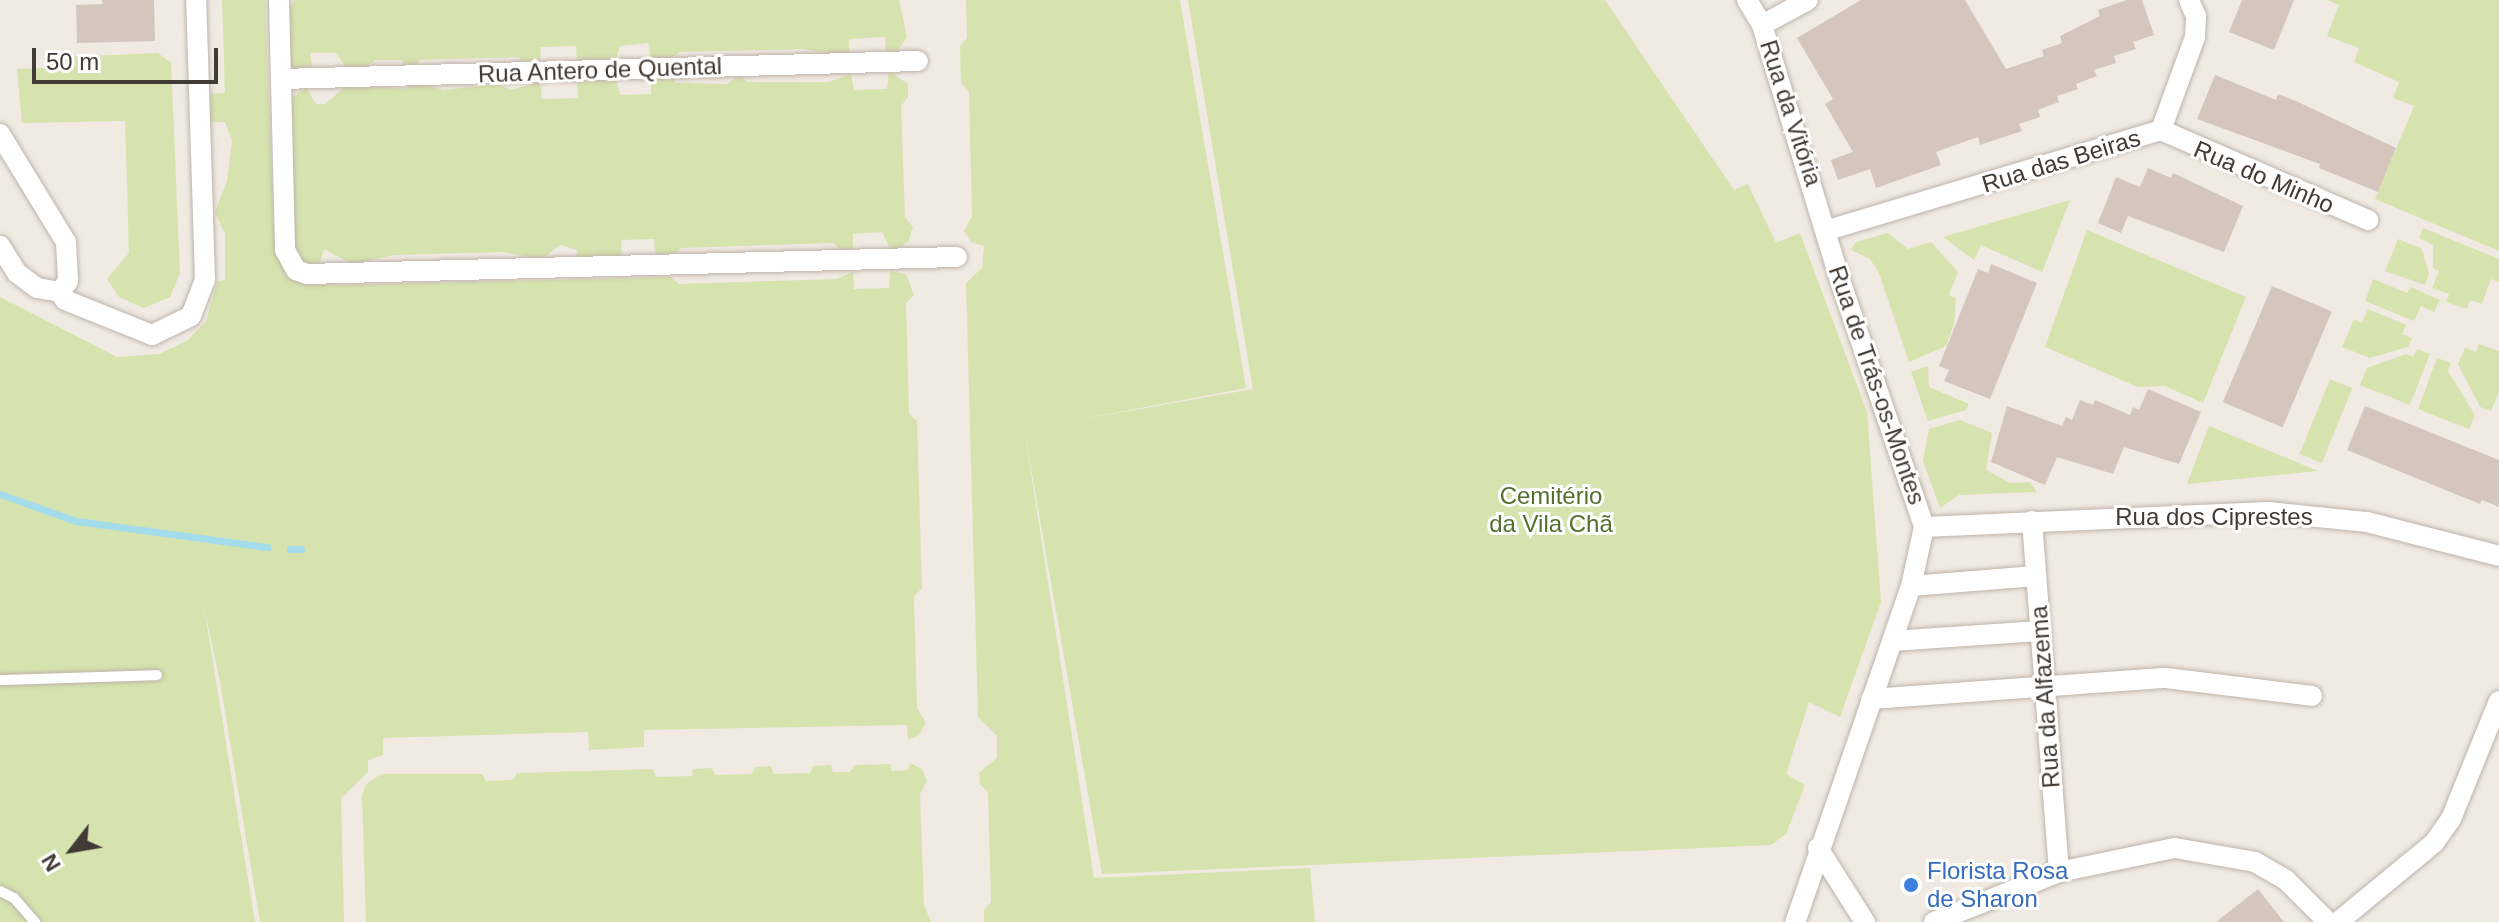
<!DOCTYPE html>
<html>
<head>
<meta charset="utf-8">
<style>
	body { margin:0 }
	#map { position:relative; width:2499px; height:922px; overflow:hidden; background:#f0eae3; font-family:Helvetica,sans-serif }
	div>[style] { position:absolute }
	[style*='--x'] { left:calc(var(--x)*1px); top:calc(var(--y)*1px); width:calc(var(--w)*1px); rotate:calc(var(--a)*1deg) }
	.green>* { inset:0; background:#d6e3ae; transform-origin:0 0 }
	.stream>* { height:7px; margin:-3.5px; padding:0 3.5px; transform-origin:3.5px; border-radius:3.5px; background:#a3dcea }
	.building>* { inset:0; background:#d4c6bd; transform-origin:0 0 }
	.roads { filter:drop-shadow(0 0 2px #beb3aa) drop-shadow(0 0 2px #beb3aa) }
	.service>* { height:10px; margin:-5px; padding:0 5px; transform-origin:5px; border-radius:5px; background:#fff }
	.minor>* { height:20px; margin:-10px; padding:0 10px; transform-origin:10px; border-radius:10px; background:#fff }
	.dots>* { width:22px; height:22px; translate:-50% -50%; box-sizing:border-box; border:4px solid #fff; border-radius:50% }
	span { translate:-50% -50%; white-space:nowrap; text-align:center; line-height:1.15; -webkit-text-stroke:6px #fff; paint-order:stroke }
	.street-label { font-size:24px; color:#423a34 }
	.park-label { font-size:24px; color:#536f2c }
	.shop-label { font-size:24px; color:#366cbe }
	.left { translate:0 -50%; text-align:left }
	.north { position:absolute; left:32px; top:810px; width:80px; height:80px; -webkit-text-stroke:6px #fff; paint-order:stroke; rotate:239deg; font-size:22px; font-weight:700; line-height:32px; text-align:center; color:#423a34 }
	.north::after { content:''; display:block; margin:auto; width:28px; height:36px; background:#423a34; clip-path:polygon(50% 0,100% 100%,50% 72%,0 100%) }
	.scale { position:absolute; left:32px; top:48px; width:186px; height:36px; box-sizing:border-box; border:4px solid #423a34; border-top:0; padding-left:10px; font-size:24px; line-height:28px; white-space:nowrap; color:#423a34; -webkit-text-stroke:6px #fff; paint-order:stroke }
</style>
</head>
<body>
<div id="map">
	<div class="green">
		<div style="clip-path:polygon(222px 0,265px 0,274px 234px,291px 280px,336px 285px,671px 277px,679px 284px,837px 279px,853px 272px,854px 289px,889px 288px,890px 271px,906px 274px,914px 295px,906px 303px,909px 414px,917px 421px,922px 588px,914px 597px,917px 708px,926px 723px,919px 735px,908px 740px,907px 725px,644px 730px,644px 747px,589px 750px,588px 732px,383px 738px,383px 755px,368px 760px,368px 772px,341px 798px,344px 922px,260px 922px,220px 682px,204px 607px,255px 922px,0 922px,0 297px,117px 357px,159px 354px,188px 340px,206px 321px,217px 282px,225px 280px,225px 234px,215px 212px,227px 181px,232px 141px,225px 122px,208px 122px,207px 94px,225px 93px)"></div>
		<div style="clip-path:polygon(294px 0,899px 0,907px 37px,898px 51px,886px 54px,885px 37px,849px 39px,849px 56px,802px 49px,680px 52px,668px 60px,651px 60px,648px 43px,620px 46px,615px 62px,577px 62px,576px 46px,541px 47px,540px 62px,522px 62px,519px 57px,419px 60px,418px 67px,404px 66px,402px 60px,375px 60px,364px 69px,346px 68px,336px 53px,310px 53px,313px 73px,290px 67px,286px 3px,291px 7px)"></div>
		<div style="clip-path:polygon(966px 0,1180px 0,1246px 388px,1066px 422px,1253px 389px,1188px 0,1605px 0,1734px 190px,1748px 184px,1776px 243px,1800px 233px,1867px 412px,1881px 602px,1840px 717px,1809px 702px,1786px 774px,1805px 785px,1786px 834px,1771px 845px,1102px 874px,1024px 428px,1094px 878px,1310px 868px,1315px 922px,984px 922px,984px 910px,991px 902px,988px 792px,980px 785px,979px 773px,997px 758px,997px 736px,978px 717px,966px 283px,982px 268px,984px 246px,971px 242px,964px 231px,972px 216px,969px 91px,961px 83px,960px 46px,967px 38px)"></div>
		<div style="clip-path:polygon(2327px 0,2499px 0,2499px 251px,2375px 199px,2414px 106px,2393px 98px,2399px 82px,2354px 62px,2359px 48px,2327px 36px,2339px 5px)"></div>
		<div style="clip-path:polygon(158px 53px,171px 63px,180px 273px,170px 297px,144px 308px,119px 297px,107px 279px,129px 253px,125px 121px,22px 123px,17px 69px,44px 68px,44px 58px)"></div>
		<div style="clip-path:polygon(889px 71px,908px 84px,908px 97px,901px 106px,905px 217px,913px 227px,908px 242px,896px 249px,890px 249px,882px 232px,853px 234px,853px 249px,840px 250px,834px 243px,681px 248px,674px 254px,655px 255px,654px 239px,621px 240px,622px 257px,576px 258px,577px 250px,560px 245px,542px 259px,503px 252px,395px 255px,352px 264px,324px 249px,319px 265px,302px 263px,294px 253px,288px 101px,306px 87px,316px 104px,325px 104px,347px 85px,404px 89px,416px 83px,443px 90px,499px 84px,510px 90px,540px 82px,542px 99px,578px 98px,577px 81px,616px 79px,620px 95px,651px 94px,651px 77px,672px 75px,676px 83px,727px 84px,740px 75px,747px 82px,828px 82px,851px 74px,854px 90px,887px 89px)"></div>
		<div style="clip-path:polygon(2070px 200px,2042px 272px,1981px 245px,1974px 260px,1943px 237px)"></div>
		<div style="clip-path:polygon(2423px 228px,2499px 259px,2499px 282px,2491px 279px,2482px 304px,2470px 300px,2467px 309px,2446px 302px,2449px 294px,2432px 288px,2439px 271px,2433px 268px,2433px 245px,2419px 238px)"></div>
		<div style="clip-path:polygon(2087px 230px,2246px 297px,2203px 403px,2165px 386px,2138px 387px,2045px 347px)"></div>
		<div style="clip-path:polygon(1888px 233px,1908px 249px,1931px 242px,1958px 272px,1949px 295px,1956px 298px,1954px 324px,1946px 346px,1909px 362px,1879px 273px,1870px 259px,1851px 250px,1856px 242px)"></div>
		<div style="clip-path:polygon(2398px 239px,2422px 249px,2429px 274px,2425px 285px,2385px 271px)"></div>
		<div style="clip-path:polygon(2373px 279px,2407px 293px,2411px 287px,2440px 300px,2434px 312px,2421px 306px,2414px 321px,2365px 301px)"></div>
		<div style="clip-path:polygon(2368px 309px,2406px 325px,2402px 334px,2412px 338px,2408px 347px,2370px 358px,2342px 347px,2354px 319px,2362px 323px)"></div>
		<div style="clip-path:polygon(2479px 344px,2499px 351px,2499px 391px,2491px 411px,2480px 407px,2458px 364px,2465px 348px,2476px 352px)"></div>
		<div style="clip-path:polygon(2417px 349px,2430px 354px,2410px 405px,2360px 385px,2367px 368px,2406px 354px,2413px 357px)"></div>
		<div style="clip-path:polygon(2437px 358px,2451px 363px,2448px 371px,2475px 415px,2469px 429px,2418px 409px)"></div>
		<div style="clip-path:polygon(1928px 366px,1929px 387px,1969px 404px,1966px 410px,1928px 421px,1911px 372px)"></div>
		<div style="left:2330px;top:379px;width:24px;height:81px;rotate:22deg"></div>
		<div style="clip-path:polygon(1960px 420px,1992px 433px,1986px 470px,2010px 483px,2030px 482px,2037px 492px,1959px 495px,1940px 508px,1923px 461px,1929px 429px)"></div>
		<div style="clip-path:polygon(2209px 426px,2318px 471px,2187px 484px)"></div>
		<div style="clip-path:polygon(910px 763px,922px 769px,927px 781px,920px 794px,924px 905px,931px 922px,366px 922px,362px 796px,366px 784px,381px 774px,482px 774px,486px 781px,513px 780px,517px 773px,653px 769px,656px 777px,692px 776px,693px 769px,712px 768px,715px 775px,752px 774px,755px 767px,771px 766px,773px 774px,810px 773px,813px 766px,831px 765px,833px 772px,850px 772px,855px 765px,890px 764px,892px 771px,908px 770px)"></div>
	</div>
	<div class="stream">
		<div style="--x:0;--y:494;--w:81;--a:19.6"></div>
		<div style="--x:76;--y:521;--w:193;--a:7.8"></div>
		<div style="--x:290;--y:549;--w:11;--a:0"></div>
	</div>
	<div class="building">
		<div style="clip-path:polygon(102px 0,154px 0,155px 41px,77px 43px,76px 5px,103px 4px)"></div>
		<div style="clip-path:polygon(1861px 0,1965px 0,2006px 69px,2044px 56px,2042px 50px,2062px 43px,2060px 36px,2100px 16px,2098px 10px,2127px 0,2142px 0,2154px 35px,2133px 42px,2136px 49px,2114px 56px,2116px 63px,2094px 70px,2097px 76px,2076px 84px,2078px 89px,2057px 96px,2059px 102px,2038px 110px,2040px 117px,2019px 124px,2022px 131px,1980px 145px,1978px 137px,1936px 152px,1941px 165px,1876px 188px,1870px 169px,1838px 180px,1831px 160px,1853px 152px,1825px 104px,1833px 99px,1797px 38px)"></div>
		<div style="clip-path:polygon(2242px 0,2294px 0,2274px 50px,2229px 32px)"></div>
		<div style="clip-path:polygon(2215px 75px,2276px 100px,2278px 94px,2298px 102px,2396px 148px,2378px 192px,2319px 168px,2320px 164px,2197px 119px)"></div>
		<div style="clip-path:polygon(2148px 168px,2171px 178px,2173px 173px,2243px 206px,2224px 252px,2128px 216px,2121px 233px,2098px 223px,2116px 177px,2140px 187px)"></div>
		<div style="clip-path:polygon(1991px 264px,2037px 283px,1990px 399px,1944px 381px,1949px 370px,1939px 366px,1978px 269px,1988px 273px)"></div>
		<div style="left:2272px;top:286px;width:65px;height:126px;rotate:23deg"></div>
		<div style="clip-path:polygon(2148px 389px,2201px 412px,2179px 464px,2124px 447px,2113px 474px,2057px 457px,2045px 485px,1991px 462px,2007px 406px,2062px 426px,2066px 417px,2072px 420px,2080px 400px,2093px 405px,2095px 400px,2130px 415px,2133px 407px,2139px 410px)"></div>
		<div style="clip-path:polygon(2365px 406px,2499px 460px,2499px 507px,2482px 500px,2480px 504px,2347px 450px)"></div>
		<div style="clip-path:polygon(2258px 889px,2284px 922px,2216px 922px)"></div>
	</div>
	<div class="roads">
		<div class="service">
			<div style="--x:0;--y:680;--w:157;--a:-1.8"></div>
			<div style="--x:0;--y:891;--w:16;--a:27"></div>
			<div style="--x:14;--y:898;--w:32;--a:49"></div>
		</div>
		<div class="minor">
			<div style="--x:279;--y:0;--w:250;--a:88.6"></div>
			<div style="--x:285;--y:250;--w:23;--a:61"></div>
			<div style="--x:296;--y:270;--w:12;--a:20"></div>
			<div style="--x:307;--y:274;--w:650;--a:-1.5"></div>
			<div style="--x:1747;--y:0;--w:29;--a:59"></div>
			<div style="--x:1762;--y:25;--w:257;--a:73"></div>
			<div style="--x:1837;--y:271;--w:270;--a:71.2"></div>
			<div style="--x:1924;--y:527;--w:60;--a:102.4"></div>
			<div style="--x:1911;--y:586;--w:355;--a:109"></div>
			<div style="--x:1762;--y:25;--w:52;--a:-28.5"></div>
			<div style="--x:282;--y:79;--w:636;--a:-1.62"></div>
			<div style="--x:2161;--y:130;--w:226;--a:23.5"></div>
			<div style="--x:0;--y:134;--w:127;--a:58.6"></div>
			<div style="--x:66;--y:242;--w:39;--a:87"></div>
			<div style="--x:68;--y:281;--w:14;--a:126"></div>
			<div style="--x:60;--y:292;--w:23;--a:-170"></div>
			<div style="--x:37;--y:288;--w:25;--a:-143"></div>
			<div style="--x:17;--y:273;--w:32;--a:-122"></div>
			<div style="--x:1828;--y:230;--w:348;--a:-16.7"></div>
			<div style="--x:2161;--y:130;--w:99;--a:-69.9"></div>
			<div style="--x:2195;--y:37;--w:21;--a:-87"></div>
			<div style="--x:2196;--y:16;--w:17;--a:-114"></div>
			<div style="--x:60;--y:292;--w:9;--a:58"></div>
			<div style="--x:65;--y:300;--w:94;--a:21.9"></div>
			<div style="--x:152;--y:335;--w:43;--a:-26"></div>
			<div style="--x:191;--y:316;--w:39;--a:-69"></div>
			<div style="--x:205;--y:280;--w:280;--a:-91.8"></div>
			<div style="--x:2032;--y:521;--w:352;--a:85.6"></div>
			<div style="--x:1924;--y:527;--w:344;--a:-2.5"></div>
			<div style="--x:2268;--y:512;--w:100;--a:5.8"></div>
			<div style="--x:2367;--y:522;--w:136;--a:14.4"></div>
			<div style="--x:1911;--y:586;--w:125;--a:-4.6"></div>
			<div style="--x:1892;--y:641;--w:148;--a:-3.9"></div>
			<div style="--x:1871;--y:699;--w:296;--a:-4.1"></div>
			<div style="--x:2166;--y:678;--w:147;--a:7"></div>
			<div style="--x:1818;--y:848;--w:88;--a:57.6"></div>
			<div style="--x:1934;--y:922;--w:135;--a:-21.8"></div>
			<div style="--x:2059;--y:872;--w:118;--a:-11.7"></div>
			<div style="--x:2175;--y:848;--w:81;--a:9.9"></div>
			<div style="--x:2255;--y:862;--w:36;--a:30"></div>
			<div style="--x:2286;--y:880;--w:59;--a:45"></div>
			<div style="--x:2338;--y:922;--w:124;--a:-39.5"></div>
			<div style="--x:2434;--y:843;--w:29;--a:-55"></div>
			<div style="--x:2451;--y:819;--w:127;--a:-67.9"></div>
		</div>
	</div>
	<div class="dots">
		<div style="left:1911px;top:885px;background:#3f7fe0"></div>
	</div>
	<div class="street-label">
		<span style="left:600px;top:70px;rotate:-2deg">Rua Antero de Quental</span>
		<span style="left:1791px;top:113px;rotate:72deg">Rua da Vitória</span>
		<span style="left:2061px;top:161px;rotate:-17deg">Rua das Beiras</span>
		<span style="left:2264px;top:177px;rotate:23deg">Rua do Minho</span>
		<span style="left:1877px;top:385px;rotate:71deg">Rua de Trás-os-Montes</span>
		<span style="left:2214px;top:517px">Rua dos Ciprestes</span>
		<span style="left:2045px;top:697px;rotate:-94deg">Rua da Alfazema</span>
	</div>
	<div class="park-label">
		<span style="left:1551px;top:510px">Cemitério<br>da Vila Chã</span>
	</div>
	<div class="shop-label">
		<span class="left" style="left:1927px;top:885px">Florista Rosa<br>de Sharon</span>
	</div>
	<div class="north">N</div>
	<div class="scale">50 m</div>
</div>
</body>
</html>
